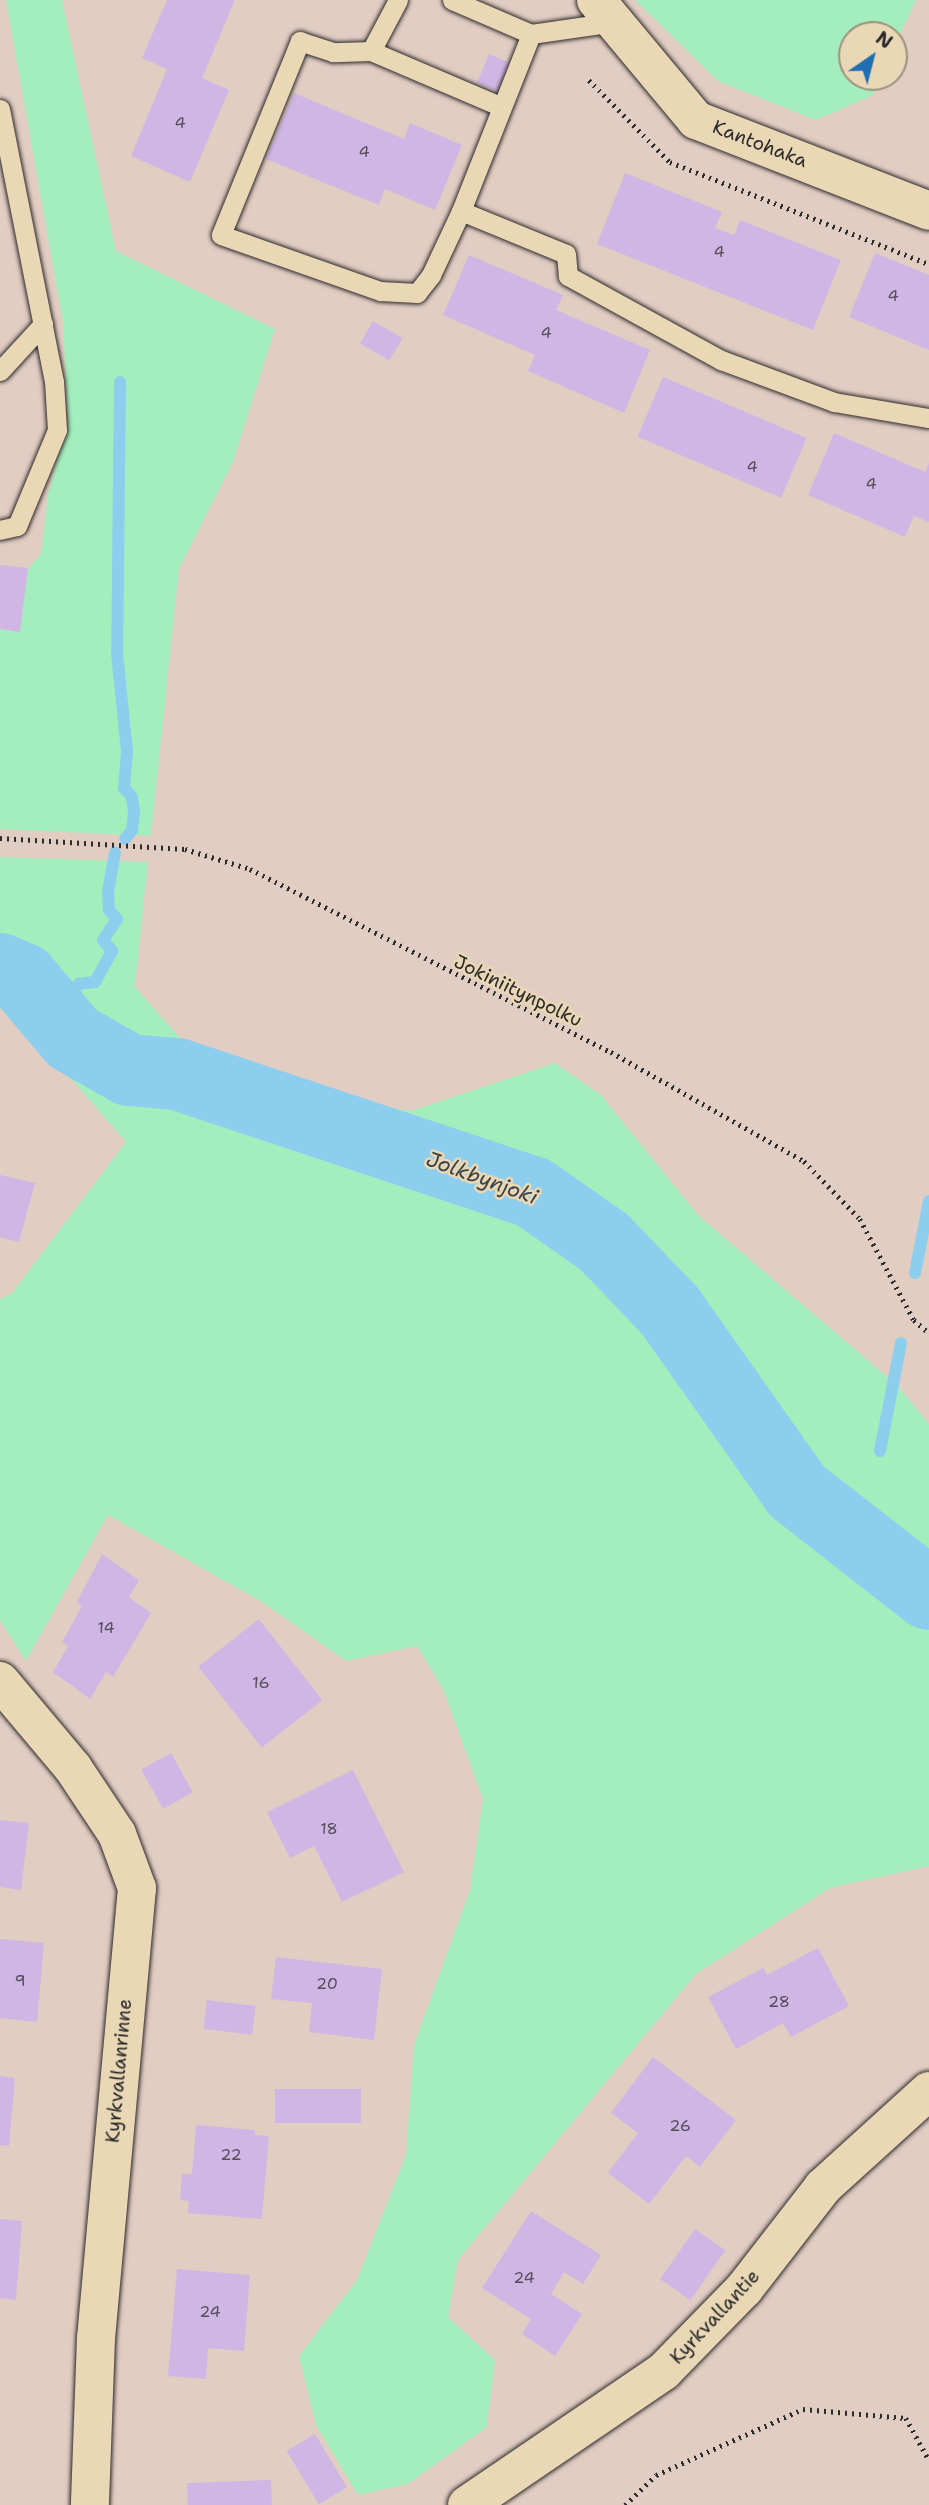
<!DOCTYPE html>
<html>
<head>
<meta charset="utf-8">
<style>
	body { margin:0 }
	#map { position:relative; width:929px; height:2505px; overflow:hidden; background:#e2cdc3; font-family:"Shantell Sans",sans-serif }
	div>[style] { position:absolute }
	[style*='--x'] { left:calc(var(--x)*1px); top:calc(var(--y)*1px); width:calc(var(--w)*1px); rotate:calc(var(--a)*1deg) }
	.green>* { inset:0; background:#a4eebd }
	.stream>* { height:12px; margin:-6px; padding:0 6px; transform-origin:6px; border-radius:6px; background:#8dceee }
	.river>* { height:72px; margin:-36px; padding:0 36px; transform-origin:36px; border-radius:36px; background:#8dceee }
	.building>* { inset:0; background:#d0b6e4; transform-origin:0 0 }
	.path>* { height:4.5px; margin-top:-2.25px; transform-origin:0; background:repeating-linear-gradient(90deg,#2b2b2b 0 2px,transparent 0 7px) }
	.roads { filter:drop-shadow(0 0 2px #2b2b2b) drop-shadow(0 0 2px #2b2b2b) }
	.lane>* { height:19px; margin:-9.5px; padding:0 9.5px; transform-origin:9.5px; border-radius:9.5px; background:#e9d7b5 }
	.street>* { height:38px; margin:-19px; padding:0 19px; transform-origin:19px; border-radius:19px; background:#e9d7b5 }
	span { translate:-50% -50%; white-space:nowrap; text-align:center; line-height:1.15; -webkit-text-stroke:5px #e9d7b5; paint-order:stroke }
	.number-label { font-size:16px; color:#544e59 }
	.number-label span { -webkit-text-stroke-width:0 }
	.street-label { font-size:19px; color:#2b2b2b }
	.water-label { font-size:21px; color:#3a4348; font-style:italic }
	.north { position:absolute; left:838px; top:21px; width:70px; height:70px; box-sizing:border-box; background:#e9d7b5; border:2px solid #9d927e; border-radius:50%; rotate:35deg; font-size:19px; font-weight:700; line-height:28px; text-align:center; color:#2b2b2b }
	.north::after { content:''; display:block; margin:auto; width:24px; height:32px; background:#1f6fb2; clip-path:polygon(50% 0,100% 100%,50% 72%,0 100%) }
</style>
</head>
<body>
<div id="map">
	<div class="green">
		<div style="clip-path:polygon(6px 0,62px 0,116px 251px,275px 329px,233px 462px,179px 569px,151px 836px,0 829px,0 629px,19px 632px,28px 568px,41px 554px,48px 494px,68px 424px,63px 322px)"></div>
		<div style="clip-path:polygon(635px 0,916px 0,894px 47px,894px 35px,852px 35px,852px 77px,881px 77px,873px 95px,816px 120px,718px 81px)"></div>
		<div style="clip-path:polygon(0 857px,148px 862px,135px 987px,203px 1064px,315px 1095px,411px 1111px,555px 1063px,601px 1095px,699px 1216px,898px 1386px,929px 1424px,929px 1866px,830px 1888px,696px 1974px,458px 2260px,448px 2317px,495px 2360px,487px 2427px,408px 2484px,358px 2495px,316px 2425px,299px 2356px,357px 2280px,406px 2155px,414px 2045px,470px 1890px,483px 1799px,443px 1689px,417px 1646px,346px 1661px,262px 1602px,108px 1515px,26px 1661px,0 1620px,0 1299px,12px 1293px,126px 1142px,0 997px)"></div>
	</div>
	<div class="stream">
		<div style="--x:120;--y:382;--w:271;--a:90.6"></div>
		<div style="--x:117;--y:653;--w:100;--a:84.2"></div>
		<div style="--x:127;--y:752;--w:36;--a:95"></div>
		<div style="--x:124;--y:788;--w:12;--a:48"></div>
		<div style="--x:132;--y:797;--w:15;--a:82"></div>
		<div style="--x:134;--y:812;--w:18;--a:96"></div>
		<div style="--x:132;--y:830;--w:11;--a:128"></div>
		<div style="--x:54;--y:1021;--w:45;--a:-56"></div>
		<div style="--x:79;--y:984;--w:16;--a:-7"></div>
		<div style="--x:95;--y:982;--w:35;--a:-61"></div>
		<div style="--x:112;--y:951;--w:14;--a:-129"></div>
		<div style="--x:103;--y:940;--w:25;--a:-56"></div>
		<div style="--x:117;--y:919;--w:12;--a:-132"></div>
		<div style="--x:109;--y:910;--w:18;--a:-93"></div>
		<div style="--x:108;--y:892;--w:40;--a:-80"></div>
		<div style="--x:915;--y:1273;--w:73;--a:-79"></div>
		<div style="--x:880;--y:1451;--w:110;--a:-79"></div>
	</div>
	<div class="river">
		<div style="--x:0;--y:969;--w:25;--a:23"></div>
		<div style="--x:23;--y:979;--w:77;--a:49.7"></div>
		<div style="--x:73;--y:1038;--w:64;--a:29.7"></div>
		<div style="--x:129;--y:1070;--w:48;--a:4.8"></div>
		<div style="--x:177;--y:1074;--w:376;--a:18.4"></div>
		<div style="--x:534;--y:1193;--w:85;--a:35"></div>
		<div style="--x:604;--y:1242;--w:95;--a:46.3"></div>
		<div style="--x:670;--y:1311;--w:220;--a:54.8"></div>
		<div style="--x:797;--y:1491;--w:167;--a:38"></div>
	</div>
	<div class="building">
		<div style="clip-path:polygon(167px 0,235px 0,202px 78px,229px 90px,190px 182px,131px 156px,167px 69px,142px 58px)"></div>
		<div style="left:489px;top:54px;width:23px;height:31px;rotate:23deg"></div>
		<div style="clip-path:polygon(294px 93px,404px 139px,410px 123px,462px 145px,435px 210px,385px 189px,379px 205px,266px 159px)"></div>
		<div style="clip-path:polygon(625px 173px,722px 212px,715px 228px,734px 235px,740px 220px,841px 260px,813px 330px,597px 244px)"></div>
		<div style="clip-path:polygon(875px 253px,929px 275px,929px 350px,849px 317px)"></div>
		<div style="clip-path:polygon(469px 255px,563px 295px,556px 310px,650px 350px,624px 413px,528px 371px,535px 355px,443px 315px)"></div>
		<div style="left:373px;top:321px;width:34px;height:26px;rotate:30deg"></div>
		<div style="left:663px;top:377px;width:156px;height:65px;rotate:23deg"></div>
		<div style="clip-path:polygon(834px 433px,925px 472px,929px 463px,929px 522px,914px 516px,905px 537px,808px 495px)"></div>
		<div style="clip-path:polygon(0 565px,28px 568px,20px 632px,0 629px)"></div>
		<div style="clip-path:polygon(0 1175px,35px 1183px,19px 1242px,0 1237px)"></div>
		<div style="clip-path:polygon(102px 1554px,139px 1580px,129px 1597px,151px 1613px,113px 1677px,106px 1672px,90px 1699px,53px 1672px,68px 1646px,62px 1642px,82px 1606px,77px 1602px)"></div>
		<div style="left:259px;top:1619px;width:103px;height:77px;rotate:52deg"></div>
		<div style="left:171px;top:1753px;width:45px;height:34px;rotate:61deg"></div>
		<div style="clip-path:polygon(353px 1770px,404px 1872px,342px 1902px,314px 1846px,290px 1858px,267px 1812px)"></div>
		<div style="clip-path:polygon(0 1820px,29px 1823px,21px 1890px,0 1887px)"></div>
		<div style="clip-path:polygon(0 1939px,44px 1943px,37px 2022px,0 2018px)"></div>
		<div style="clip-path:polygon(818px 1948px,849px 2006px,791px 2037px,783px 2023px,736px 2049px,708px 1997px,763px 1968px,767px 1975px)"></div>
		<div style="clip-path:polygon(276px 1957px,382px 1969px,374px 2040px,309px 2032px,312px 2003px,271px 1999px)"></div>
		<div style="left:207px;top:2000px;width:49px;height:29px;rotate:7deg"></div>
		<div style="clip-path:polygon(653px 2057px,736px 2120px,700px 2167px,686px 2156px,649px 2204px,608px 2173px,638px 2133px,611px 2113px)"></div>
		<div style="clip-path:polygon(0 2076px,15px 2078px,9px 2146px,0 2145px)"></div>
		<div style="left:361px;top:2089px;width:34px;height:86px;rotate:90deg"></div>
		<div style="clip-path:polygon(196px 2125px,255px 2130px,255px 2135px,269px 2136px,262px 2219px,188px 2213px,189px 2201px,180px 2200px,182px 2174px,192px 2174px)"></div>
		<div style="clip-path:polygon(531px 2211px,601px 2255px,583px 2284px,564px 2272px,551px 2294px,582px 2314px,555px 2356px,522px 2334px,531px 2319px,482px 2288px)"></div>
		<div style="clip-path:polygon(0 2219px,22px 2221px,16px 2300px,0 2298px)"></div>
		<div style="left:695px;top:2229px;width:37px;height:61px;rotate:35deg"></div>
		<div style="clip-path:polygon(177px 2269px,250px 2275px,244px 2351px,208px 2348px,206px 2379px,168px 2376px)"></div>
		<div style="left:315px;top:2434px;width:62px;height:33px;rotate:59deg"></div>
		<div style="left:271px;top:2480px;width:25px;height:84px;rotate:88deg"></div>
	</div>
	<div class="path">
		<div style="--x:589;--y:80;--w:115;--a:45.4"></div>
		<div style="--x:670;--y:162;--w:278;--a:21.5"></div>
		<div style="--x:0;--y:838;--w:185;--a:3.4"></div>
		<div style="--x:185;--y:849;--w:68;--a:17.1"></div>
		<div style="--x:250;--y:869;--w:405;--a:26.9"></div>
		<div style="--x:611;--y:1052;--w:222;--a:29.5"></div>
		<div style="--x:804;--y:1161;--w:81;--a:46"></div>
		<div style="--x:860;--y:1219;--w:115;--a:61.9"></div>
		<div style="--x:914;--y:1320;--w:20;--a:41"></div>
		<div style="--x:625;--y:2505;--w:43;--a:-44.1"></div>
		<div style="--x:656;--y:2475;--w:161;--a:-24.2"></div>
		<div style="--x:803;--y:2409;--w:103;--a:5"></div>
		<div style="--x:906;--y:2418;--w:48;--a:61.3"></div>
	</div>
	<div class="roads">
		<div class="lane">
			<div style="--x:398;--y:0;--w:58;--a:117.9"></div>
			<div style="--x:371;--y:51;--w:38;--a:178"></div>
			<div style="--x:333;--y:52;--w:35;--a:-162"></div>
			<div style="--x:300;--y:41;--w:209;--a:112.2"></div>
			<div style="--x:221;--y:235;--w:169;--a:19.4"></div>
			<div style="--x:380;--y:291;--w:37;--a:3"></div>
			<div style="--x:417;--y:293;--w:23;--a:-52"></div>
			<div style="--x:431;--y:275;--w:71;--a:-64.9"></div>
			<div style="--x:461;--y:211;--w:113;--a:22.3"></div>
			<div style="--x:566;--y:254;--w:22;--a:85"></div>
			<div style="--x:568;--y:276;--w:175;--a:28.8"></div>
			<div style="--x:721;--y:360;--w:121;--a:20.4"></div>
			<div style="--x:834;--y:402;--w:96;--a:9.6"></div>
			<div style="--x:452;--y:0;--w:86;--a:23.3"></div>
			<div style="--x:531;--y:34;--w:84;--a:-8.2"></div>
			<div style="--x:371;--y:51;--w:142;--a:23.1"></div>
			<div style="--x:0;--y:109;--w:277;--a:78.8"></div>
			<div style="--x:54;--y:381;--w:49;--a:86.5"></div>
			<div style="--x:57;--y:430;--w:104;--a:112.6"></div>
			<div style="--x:17;--y:526;--w:17;--a:167"></div>
			<div style="--x:461;--y:211;--w:190;--a:-68.4"></div>
			<div style="--x:0;--y:371;--w:64;--a:-47.5"></div>
		</div>
		<div class="street">
			<div style="--x:596;--y:0;--w:156;--a:50.2"></div>
			<div style="--x:696;--y:120;--w:250;--a:21.3"></div>
			<div style="--x:0;--y:1681;--w:114;--a:50"></div>
			<div style="--x:73;--y:1768;--w:79;--a:56.3"></div>
			<div style="--x:117;--y:1834;--w:58;--a:69.7"></div>
			<div style="--x:137;--y:1888;--w:452;--a:95.2"></div>
			<div style="--x:96;--y:2338;--w:167;--a:92.1"></div>
			<div style="--x:467;--y:2505;--w:238;--a:-34.2"></div>
			<div style="--x:664;--y:2371;--w:115;--a:-45.7"></div>
			<div style="--x:744;--y:2289;--w:129;--a:-52.2"></div>
			<div style="--x:823;--y:2187;--w:143;--a:-42.2"></div>
		</div>
	</div>
	<div class="number-label">
		<span style="left:180px;top:123px">4</span>
		<span style="left:364px;top:152px">4</span>
		<span style="left:719px;top:252px">4</span>
		<span style="left:893px;top:296px">4</span>
		<span style="left:546px;top:333px">4</span>
		<span style="left:752px;top:467px">4</span>
		<span style="left:871px;top:484px">4</span>
		<span style="left:106px;top:1628px">14</span>
		<span style="left:261px;top:1683px">16</span>
		<span style="left:329px;top:1829px">18</span>
		<span style="left:20px;top:1981px">9</span>
		<span style="left:327px;top:1984px">20</span>
		<span style="left:779px;top:2002px">28</span>
		<span style="left:680px;top:2126px">26</span>
		<span style="left:231px;top:2155px">22</span>
		<span style="left:524px;top:2278px">24</span>
		<span style="left:210px;top:2312px">24</span>
	</div>
	<div class="street-label">
		<span style="left:760px;top:144px;rotate:21deg">Kantohaka</span>
		<span style="left:518px;top:991px;rotate:26deg">Jokiniitynpolku</span>
		<span style="left:119px;top:2071px;rotate:-85deg">Kyrkvallanrinne</span>
		<span style="left:715px;top:2317px;rotate:-47deg">Kyrkvallantie</span>
	</div>
	<div class="water-label">
		<span style="left:482px;top:1178px;rotate:20deg">Jolkbynjoki</span>
	</div>
	<div class="north">N</div>
</div>
</body>
</html>
